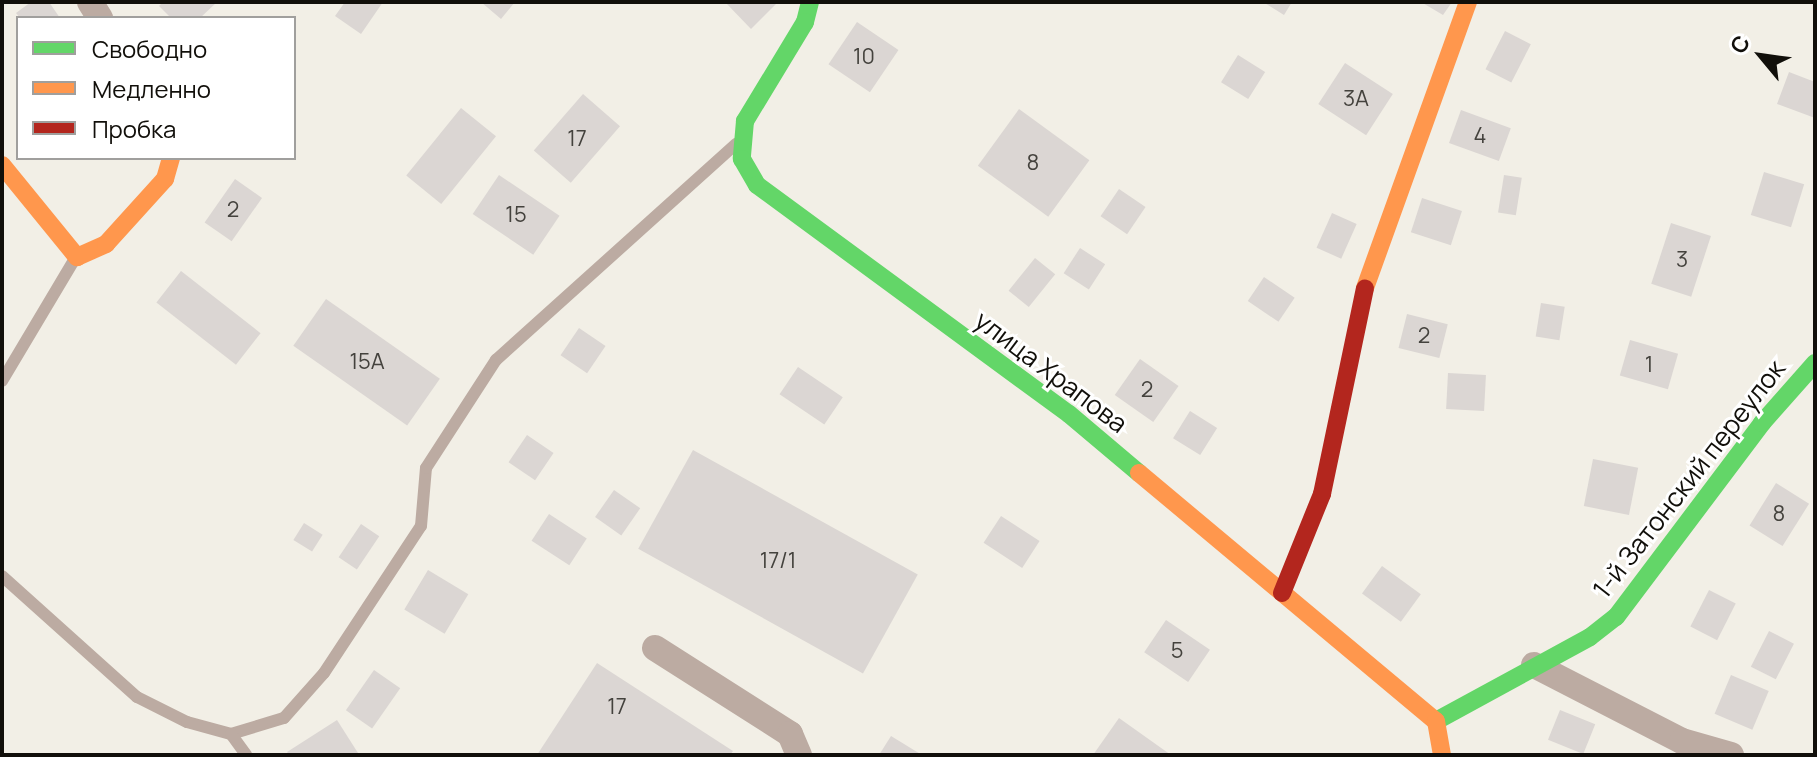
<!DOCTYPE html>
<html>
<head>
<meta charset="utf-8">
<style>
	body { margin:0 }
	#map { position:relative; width:1817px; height:757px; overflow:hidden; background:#f2efe6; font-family:Manrope,sans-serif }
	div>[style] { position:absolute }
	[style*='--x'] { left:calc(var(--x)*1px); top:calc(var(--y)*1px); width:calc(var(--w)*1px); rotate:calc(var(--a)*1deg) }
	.building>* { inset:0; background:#dbd6d3; transform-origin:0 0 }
	.lane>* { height:12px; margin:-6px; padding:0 6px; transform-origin:6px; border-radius:6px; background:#bcaba2 }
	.street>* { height:26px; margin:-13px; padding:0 13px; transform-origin:13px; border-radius:13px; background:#bcaba2 }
	.fast>* { height:18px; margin:-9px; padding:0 9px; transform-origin:9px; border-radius:9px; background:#63d668 }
	.slow>* { height:18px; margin:-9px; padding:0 9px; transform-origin:9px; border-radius:9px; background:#ff974d }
	.jam>* { height:18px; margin:-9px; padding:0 9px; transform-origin:9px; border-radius:9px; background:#b3261e }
	span { translate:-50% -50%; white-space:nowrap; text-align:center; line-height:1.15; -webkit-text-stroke:6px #fff; paint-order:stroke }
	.number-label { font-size:22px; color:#44423d }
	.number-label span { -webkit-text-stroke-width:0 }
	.street-label { font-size:26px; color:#110f0a }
	.frame { position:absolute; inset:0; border:4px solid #110f0a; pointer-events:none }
	.legend { position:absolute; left:16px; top:16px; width:280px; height:144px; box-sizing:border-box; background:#fff; border:2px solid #a09f9d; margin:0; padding:10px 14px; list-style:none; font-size:24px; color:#110f0a }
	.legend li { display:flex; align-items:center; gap:16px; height:40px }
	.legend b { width:40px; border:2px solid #a09f9d }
	.north { position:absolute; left:1721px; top:16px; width:80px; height:80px; -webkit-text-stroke:6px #fff; paint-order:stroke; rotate:299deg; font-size:22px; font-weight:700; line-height:32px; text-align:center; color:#110f0a }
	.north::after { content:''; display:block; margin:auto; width:28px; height:36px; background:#110f0a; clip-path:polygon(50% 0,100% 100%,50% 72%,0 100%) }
</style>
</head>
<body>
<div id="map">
	<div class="building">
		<div style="clip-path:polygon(31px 2px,49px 2px,60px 18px,20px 18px,16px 13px)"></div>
		<div style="clip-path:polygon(163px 2px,217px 2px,200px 18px,171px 18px,159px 6px)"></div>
		<div style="clip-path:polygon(345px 2px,383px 2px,361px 34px,335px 16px)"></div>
		<div style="clip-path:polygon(481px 2px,515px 2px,501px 19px)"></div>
		<div style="clip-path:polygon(725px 2px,774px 2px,776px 4px,751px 29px)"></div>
		<div style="clip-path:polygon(1263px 2px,1292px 2px,1284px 15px)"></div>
		<div style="clip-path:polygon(1421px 2px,1452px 2px,1443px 15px)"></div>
		<div style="left:857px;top:22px;width:50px;height:51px;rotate:34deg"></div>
		<div style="left:1505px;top:31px;width:29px;height:43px;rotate:27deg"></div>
		<div style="left:1238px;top:55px;width:32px;height:32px;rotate:32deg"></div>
		<div style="left:1345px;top:63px;width:57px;height:49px;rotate:33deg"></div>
		<div style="clip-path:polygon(1789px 72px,1815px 82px,1815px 118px,1777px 104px)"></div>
		<div style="left:583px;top:94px;width:49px;height:75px;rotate:41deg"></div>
		<div style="left:461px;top:108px;width:45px;height:87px;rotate:39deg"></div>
		<div style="left:1019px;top:109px;width:87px;height:70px;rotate:36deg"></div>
		<div style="left:1461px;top:110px;width:53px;height:35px;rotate:20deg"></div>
		<div style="left:1764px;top:172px;width:42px;height:45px;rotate:17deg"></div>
		<div style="left:499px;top:175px;width:73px;height:47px;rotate:34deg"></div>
		<div style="left:1504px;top:175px;width:18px;height:38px;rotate:9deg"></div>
		<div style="left:235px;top:179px;width:33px;height:53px;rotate:35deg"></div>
		<div style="left:1119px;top:189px;width:32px;height:33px;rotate:34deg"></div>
		<div style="left:1422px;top:198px;width:42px;height:36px;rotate:18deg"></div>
		<div style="left:1332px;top:213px;width:27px;height:38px;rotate:24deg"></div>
		<div style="left:1671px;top:223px;width:42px;height:64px;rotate:18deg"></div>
		<div style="left:1080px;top:248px;width:30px;height:30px;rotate:33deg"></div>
		<div style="left:1035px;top:258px;width:26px;height:42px;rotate:39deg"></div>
		<div style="left:181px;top:271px;width:101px;height:40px;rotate:38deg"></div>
		<div style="left:1264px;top:277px;width:37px;height:29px;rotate:34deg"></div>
		<div style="left:326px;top:299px;width:139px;height:57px;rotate:35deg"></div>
		<div style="left:1541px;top:303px;width:24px;height:34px;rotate:9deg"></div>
		<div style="left:1407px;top:314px;width:42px;height:35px;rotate:14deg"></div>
		<div style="left:579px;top:328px;width:32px;height:33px;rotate:34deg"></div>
		<div style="left:1630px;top:340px;width:50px;height:37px;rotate:16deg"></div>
		<div style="left:1140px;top:359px;width:47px;height:44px;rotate:35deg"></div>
		<div style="left:798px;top:367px;width:54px;height:33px;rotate:34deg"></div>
		<div style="left:1448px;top:373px;width:38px;height:36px;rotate:3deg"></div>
		<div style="left:1190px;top:411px;width:32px;height:32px;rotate:32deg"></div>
		<div style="left:527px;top:435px;width:32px;height:33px;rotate:34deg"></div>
		<div style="left:693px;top:450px;width:257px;height:113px;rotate:29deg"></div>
		<div style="left:1593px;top:459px;width:46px;height:48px;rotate:11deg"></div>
		<div style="left:1776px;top:483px;width:39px;height:50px;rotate:32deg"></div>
		<div style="left:614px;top:490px;width:32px;height:33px;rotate:35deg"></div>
		<div style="left:549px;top:514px;width:45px;height:32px;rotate:33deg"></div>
		<div style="left:1001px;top:516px;width:46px;height:32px;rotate:33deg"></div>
		<div style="left:304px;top:523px;width:22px;height:20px;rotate:32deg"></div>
		<div style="left:361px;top:524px;width:22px;height:40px;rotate:34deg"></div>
		<div style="left:1382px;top:566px;width:48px;height:34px;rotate:36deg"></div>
		<div style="left:428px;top:570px;width:47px;height:46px;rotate:31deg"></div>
		<div style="left:1709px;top:590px;width:30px;height:41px;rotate:27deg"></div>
		<div style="left:1166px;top:620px;width:53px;height:39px;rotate:34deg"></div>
		<div style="left:1769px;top:631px;width:28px;height:40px;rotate:27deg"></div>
		<div style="clip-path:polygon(597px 663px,733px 751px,730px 755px,537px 755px)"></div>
		<div style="left:374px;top:670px;width:32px;height:49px;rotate:35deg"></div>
		<div style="left:1731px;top:675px;width:41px;height:42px;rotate:23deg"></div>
		<div style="left:1560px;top:710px;width:38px;height:32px;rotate:22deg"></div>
		<div style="clip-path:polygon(1119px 718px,1171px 755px,1093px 755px)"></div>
		<div style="clip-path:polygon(337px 720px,358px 753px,289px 755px,287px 752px)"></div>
		<div style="clip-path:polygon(891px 736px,922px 755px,879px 755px)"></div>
	</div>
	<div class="lane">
		<div style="--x:2;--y:381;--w:141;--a:-59.2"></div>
		<div style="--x:2;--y:576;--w:181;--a:41.9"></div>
		<div style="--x:137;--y:697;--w:56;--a:26.6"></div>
		<div style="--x:187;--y:722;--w:46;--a:15.3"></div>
		<div style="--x:231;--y:734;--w:55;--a:-16.8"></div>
		<div style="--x:284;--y:718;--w:60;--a:-48.4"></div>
		<div style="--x:324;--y:673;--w:176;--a:-56.6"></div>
		<div style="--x:421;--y:526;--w:58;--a:-85.1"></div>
		<div style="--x:426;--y:468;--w:129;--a:-57.1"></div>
		<div style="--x:496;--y:360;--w:323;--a:-42"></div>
		<div style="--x:231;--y:734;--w:26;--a:54"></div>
	</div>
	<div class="street">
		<div style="--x:90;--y:2;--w:19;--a:58"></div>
		<div style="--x:655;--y:648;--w:160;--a:32.5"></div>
		<div style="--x:790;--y:734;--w:23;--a:67"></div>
		<div style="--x:1534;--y:665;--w:166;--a:27.2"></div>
		<div style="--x:1682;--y:741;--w:51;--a:15.9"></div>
	</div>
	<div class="fast">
		<div style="--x:810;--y:2;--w:21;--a:104"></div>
		<div style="--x:805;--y:22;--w:116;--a:121.2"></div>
		<div style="--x:745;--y:121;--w:38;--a:95"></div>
		<div style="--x:742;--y:159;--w:30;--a:60"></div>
		<div style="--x:757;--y:185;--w:387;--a:36.3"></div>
		<div style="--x:1069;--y:414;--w:92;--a:40.1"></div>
		<div style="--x:1436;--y:721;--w:175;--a:-28.6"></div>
		<div style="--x:1590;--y:637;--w:33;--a:-38"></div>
		<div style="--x:1616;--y:617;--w:243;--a:-53"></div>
		<div style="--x:1762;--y:423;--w:80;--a:-48.5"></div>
	</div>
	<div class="slow">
		<div style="--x:2;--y:165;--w:119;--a:50.8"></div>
		<div style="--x:77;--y:257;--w:32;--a:-24"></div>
		<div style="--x:106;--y:244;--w:88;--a:-47.8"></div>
		<div style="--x:165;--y:179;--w:22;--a:-74"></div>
		<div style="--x:1365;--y:288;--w:304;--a:-70.2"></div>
		<div style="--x:1139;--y:473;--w:387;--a:39.9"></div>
		<div style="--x:1436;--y:721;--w:35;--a:80"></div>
	</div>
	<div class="jam">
		<div style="--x:1282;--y:593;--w:107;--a:-68"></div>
		<div style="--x:1322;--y:494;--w:210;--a:-78.2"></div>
	</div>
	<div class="number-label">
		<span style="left:864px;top:57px">10</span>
		<span style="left:1356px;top:99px">3А</span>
		<span style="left:1480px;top:136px">4</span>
		<span style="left:577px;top:139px">17</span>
		<span style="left:1033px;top:163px">8</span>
		<span style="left:233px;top:210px">2</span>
		<span style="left:516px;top:215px">15</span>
		<span style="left:1682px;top:260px">3</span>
		<span style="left:1424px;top:336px">2</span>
		<span style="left:367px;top:362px">15А</span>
		<span style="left:1649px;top:365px">1</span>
		<span style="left:1147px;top:390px">2</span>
		<span style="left:1779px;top:514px">8</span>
		<span style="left:778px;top:561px">17/1</span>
		<span style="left:1177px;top:651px">5</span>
		<span style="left:617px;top:707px">17</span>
	</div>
	<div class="street-label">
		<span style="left:1051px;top:372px;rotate:37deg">улица Храпова</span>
		<span style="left:1689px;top:479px;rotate:-52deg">1-й Затонский переулок</span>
	</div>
	<div class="frame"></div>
	<ul class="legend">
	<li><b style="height:10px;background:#63d668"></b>Свободно</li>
	<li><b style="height:10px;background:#ff974d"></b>Медленно</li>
	<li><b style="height:10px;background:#b3261e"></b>Пробка</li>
	</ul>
	<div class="north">С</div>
</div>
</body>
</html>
